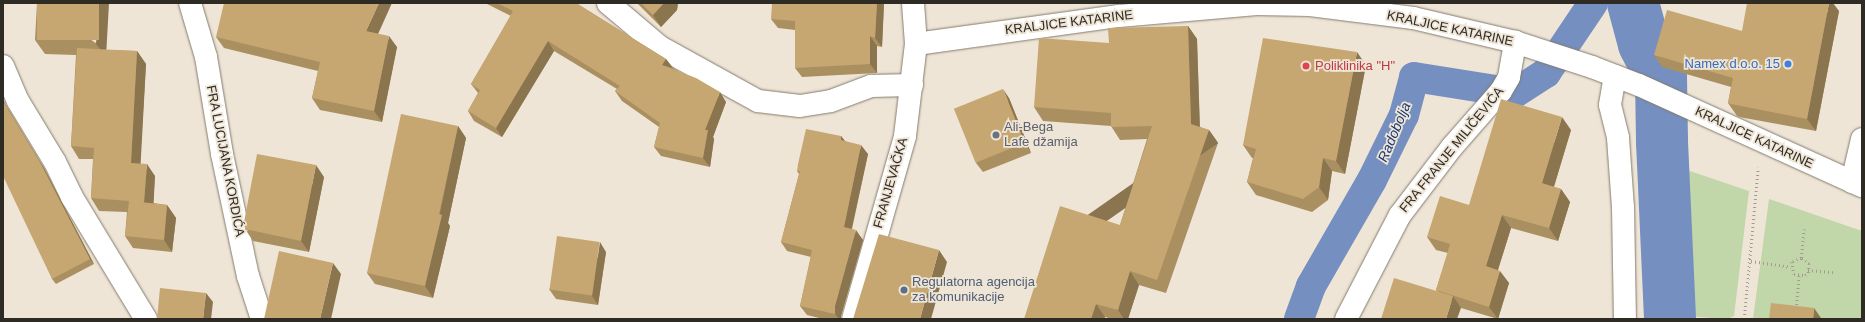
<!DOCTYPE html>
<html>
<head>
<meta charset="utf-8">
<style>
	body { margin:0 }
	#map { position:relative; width:1865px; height:322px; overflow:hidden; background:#eee5d6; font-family:Helvetica,sans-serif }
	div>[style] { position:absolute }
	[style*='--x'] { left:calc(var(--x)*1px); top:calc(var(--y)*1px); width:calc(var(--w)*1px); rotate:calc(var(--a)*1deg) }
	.green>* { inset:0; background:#c1d6a9 }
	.canal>* { height:30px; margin:-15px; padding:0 15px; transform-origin:15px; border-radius:15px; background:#768fc1 }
	.river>* { height:52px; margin:-26px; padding:0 26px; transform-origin:26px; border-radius:26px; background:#768fc1 }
	.path>* { height:2.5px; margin-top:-1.25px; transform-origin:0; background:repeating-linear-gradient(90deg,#a29b8f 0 1px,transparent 0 4px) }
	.roads { filter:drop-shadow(0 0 1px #837b6d) drop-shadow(0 0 1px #837b6d) }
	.minor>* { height:22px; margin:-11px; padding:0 11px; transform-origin:11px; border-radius:11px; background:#fff }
	.wall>* { inset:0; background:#aa9061 }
	.shaded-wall>* { inset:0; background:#8b754f; transform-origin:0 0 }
	.building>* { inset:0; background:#c6a771; transform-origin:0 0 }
	.dots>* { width:11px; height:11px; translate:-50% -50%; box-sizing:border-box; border:2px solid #eee5d6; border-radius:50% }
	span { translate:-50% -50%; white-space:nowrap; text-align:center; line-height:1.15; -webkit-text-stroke:3.5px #eee5d6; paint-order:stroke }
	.street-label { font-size:13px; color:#2e2a24 }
	.shop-label { font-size:13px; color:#366cbe }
	.right { translate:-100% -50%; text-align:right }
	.health-label { font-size:13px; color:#be3a42 }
	.left { translate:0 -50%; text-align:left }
	.worship-label { font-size:13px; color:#5b616d }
	.service-label { font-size:13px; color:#4e5e75 }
	.water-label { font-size:14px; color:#1b3773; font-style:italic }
	.frame { position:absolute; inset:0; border:4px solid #2e2a24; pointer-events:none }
</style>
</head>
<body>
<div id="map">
	<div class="green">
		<div style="clip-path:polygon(1681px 168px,1749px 191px,1734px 316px,1727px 319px,1686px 316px,1688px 290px)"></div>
		<div style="clip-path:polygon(1769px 199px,1862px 231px,1862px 319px,1753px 319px)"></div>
	</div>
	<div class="canal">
		<div style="--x:1299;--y:319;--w:35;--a:-70"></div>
		<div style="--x:1311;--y:286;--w:122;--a:-60.1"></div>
		<div style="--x:1372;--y:180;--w:72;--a:-63.8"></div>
		<div style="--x:1404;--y:115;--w:39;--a:-75"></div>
		<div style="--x:1414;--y:77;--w:102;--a:9"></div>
		<div style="--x:1515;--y:93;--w:37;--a:-33"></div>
		<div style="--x:1546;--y:73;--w:84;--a:-56.1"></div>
	</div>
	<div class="river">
		<div style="--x:1633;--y:3;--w:42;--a:75"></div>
		<div style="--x:1644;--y:44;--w:37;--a:63"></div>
		<div style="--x:1661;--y:77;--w:65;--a:89.1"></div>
		<div style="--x:1662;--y:142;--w:177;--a:87.4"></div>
	</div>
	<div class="path">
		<div style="--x:1801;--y:258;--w:10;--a:156"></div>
		<div style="--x:1792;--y:262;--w:12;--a:81"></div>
		<div style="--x:1794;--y:274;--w:11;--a:5"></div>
		<div style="--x:1805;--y:275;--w:4;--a:-34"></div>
		<div style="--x:1808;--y:273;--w:9;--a:-84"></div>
		<div style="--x:1809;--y:264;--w:10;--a:-143"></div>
		<div style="--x:1801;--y:258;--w:29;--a:-84"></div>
		<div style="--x:1751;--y:261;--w:40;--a:8.5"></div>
		<div style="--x:1808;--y:270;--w:25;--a:5"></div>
		<div style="--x:1796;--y:309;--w:34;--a:-85"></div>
		<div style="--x:1744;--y:319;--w:152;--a:-84.7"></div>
	</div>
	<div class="roads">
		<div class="minor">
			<div style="--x:190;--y:3;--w:56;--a:73.5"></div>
			<div style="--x:206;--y:57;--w:98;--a:80.6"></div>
			<div style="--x:222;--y:154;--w:125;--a:78"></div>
			<div style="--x:248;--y:276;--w:45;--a:72"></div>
			<div style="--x:608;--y:3;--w:68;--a:40.2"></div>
			<div style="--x:660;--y:47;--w:112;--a:28.9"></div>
			<div style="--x:758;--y:101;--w:42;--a:6.8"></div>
			<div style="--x:800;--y:106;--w:31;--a:-9"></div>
			<div style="--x:831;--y:101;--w:43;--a:-20.6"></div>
			<div style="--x:871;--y:86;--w:41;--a:-1.4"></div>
			<div style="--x:916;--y:44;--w:205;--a:-7.9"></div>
			<div style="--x:1119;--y:16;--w:138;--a:-5"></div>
			<div style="--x:1256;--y:4;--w:54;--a:1.1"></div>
			<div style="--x:1310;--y:5;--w:104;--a:7.2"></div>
			<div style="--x:1413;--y:18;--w:105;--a:13.2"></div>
			<div style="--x:1515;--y:42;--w:81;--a:18"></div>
			<div style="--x:1592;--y:67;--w:50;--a:21"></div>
			<div style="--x:1639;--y:85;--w:245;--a:24.4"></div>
			<div style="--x:3;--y:66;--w:38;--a:67"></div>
			<div style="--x:18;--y:101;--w:71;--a:58.8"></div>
			<div style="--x:55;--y:162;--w:39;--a:64"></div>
			<div style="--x:72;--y:197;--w:143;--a:58.8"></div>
			<div style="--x:1615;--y:76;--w:29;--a:100"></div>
			<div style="--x:1610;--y:105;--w:34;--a:76"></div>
			<div style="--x:1618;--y:138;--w:69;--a:85.9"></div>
			<div style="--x:1623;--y:207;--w:112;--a:89"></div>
			<div style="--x:1852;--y:182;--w:44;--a:-76.9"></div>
			<div style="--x:853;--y:319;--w:190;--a:-74.1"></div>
			<div style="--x:905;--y:136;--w:93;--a:-83.2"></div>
			<div style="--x:916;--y:44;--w:41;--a:-94.2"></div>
			<div style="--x:1346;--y:319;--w:117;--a:-62.6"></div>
			<div style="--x:1400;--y:215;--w:86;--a:-52.6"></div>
			<div style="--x:1452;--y:147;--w:74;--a:-48.8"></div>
			<div style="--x:1501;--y:91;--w:16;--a:-60"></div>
			<div style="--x:1509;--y:77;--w:36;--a:-80"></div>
		</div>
	</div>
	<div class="wall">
		<div style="clip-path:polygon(37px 3px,106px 50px,137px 51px,146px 64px,140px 163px,155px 176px,153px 203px,167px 205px,176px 218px,172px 252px,133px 248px,125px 236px,127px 212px,99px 211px,91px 198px,93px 159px,79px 159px,71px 146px,76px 55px,45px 54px,35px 40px)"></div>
		<div style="clip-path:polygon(485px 3px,576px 3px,666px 59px,673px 68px,726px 102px,713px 137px,714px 139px,710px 167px,661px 156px,654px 147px,659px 127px,622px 101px,615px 91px,617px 89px,554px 51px,502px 137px,474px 121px,468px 111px,478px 93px,471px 84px,511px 16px)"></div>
		<div style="clip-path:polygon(637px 3px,678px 3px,677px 10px,661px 27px)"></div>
		<div style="clip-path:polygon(884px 3px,882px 47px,877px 46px,877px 73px,802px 77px,795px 68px,795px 30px,778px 28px,771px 19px)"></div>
		<div style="clip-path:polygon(1471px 3px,1524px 3px,1472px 4px)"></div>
		<div style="clip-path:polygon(1839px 11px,1816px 131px,1739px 117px,1737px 116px,1728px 103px,1731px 87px,1662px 67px,1654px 55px,1742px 31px)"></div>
		<div style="clip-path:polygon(1188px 26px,1197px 39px,1200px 127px,1209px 130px,1218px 143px,1166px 293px,1139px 285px,1128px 319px,1112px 319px,1105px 317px,1104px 319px,1024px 319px,1120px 225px,1147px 139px,1120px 140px,1111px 126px,1043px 121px,1034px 107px,1109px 43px)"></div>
		<div style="clip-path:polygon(378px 34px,397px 47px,382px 122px,320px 110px,312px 98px,318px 71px,224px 48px,216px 37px)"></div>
		<div style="clip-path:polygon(1366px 65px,1345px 174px,1332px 171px,1328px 200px,1312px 212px,1256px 195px,1247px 182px,1253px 158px,1252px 158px,1243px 145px)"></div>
		<div style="clip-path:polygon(1009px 98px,1031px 153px,983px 172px,976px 163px)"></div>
		<div style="clip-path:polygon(7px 107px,44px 168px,94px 264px,56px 284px,52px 279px)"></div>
		<div style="clip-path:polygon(458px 126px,466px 138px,448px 223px,450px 226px,433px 298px,375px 284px,367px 273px)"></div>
		<div style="clip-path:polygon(1571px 130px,1554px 187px,1561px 189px,1570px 202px,1558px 241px,1511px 228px,1498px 270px,1509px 283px,1498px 319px,1461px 308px,1437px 291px,1436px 290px,1448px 253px,1436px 250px,1427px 237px,1469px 205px)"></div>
		<div style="clip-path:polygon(841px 136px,845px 141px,868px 154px,852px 229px,863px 240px,841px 316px,841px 319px,823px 319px,807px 315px,800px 306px,811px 257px,787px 251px,781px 242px,799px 174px,797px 171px)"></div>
		<div style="clip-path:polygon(324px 177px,309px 252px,253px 241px,245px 229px)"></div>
		<div style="clip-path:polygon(606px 252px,598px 305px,556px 299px,549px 289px)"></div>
	</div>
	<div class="shaded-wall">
		<div style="clip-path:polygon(99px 3px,109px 3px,106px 57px,96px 44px)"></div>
		<div style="clip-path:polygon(379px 3px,392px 3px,374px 43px,366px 31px)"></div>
		<div style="clip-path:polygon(664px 3px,678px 3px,677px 10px,661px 27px,653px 15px)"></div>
		<div style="clip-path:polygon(877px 3px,884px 3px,882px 47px,875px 38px)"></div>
		<div style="clip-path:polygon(1829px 3px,1833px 3px,1839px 11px,1816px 131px,1807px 119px)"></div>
		<div style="clip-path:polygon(1188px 26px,1197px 39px,1200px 137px,1191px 124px)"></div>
		<div style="clip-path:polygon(389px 36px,397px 47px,382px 122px,374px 111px)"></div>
		<div style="clip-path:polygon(870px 36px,877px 46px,877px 73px,870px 64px)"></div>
		<div style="clip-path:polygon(548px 41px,554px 51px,502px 137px,496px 128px)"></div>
		<div style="clip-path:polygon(137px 51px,146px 64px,140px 175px,131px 163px)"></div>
		<div style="clip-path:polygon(1357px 52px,1366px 65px,1345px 174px,1336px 161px)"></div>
		<div style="clip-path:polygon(666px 59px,673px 68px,662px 65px)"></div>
		<div style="clip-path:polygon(1003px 89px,1009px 98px,1031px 153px,1025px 143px)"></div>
		<div style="clip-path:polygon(720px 92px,726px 102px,713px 137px,714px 139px,710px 167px,703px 158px,705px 130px)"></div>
		<div style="clip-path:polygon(3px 99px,7px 107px,44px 168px,94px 264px,90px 259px,3px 101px)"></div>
		<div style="clip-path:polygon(1562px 117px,1571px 130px,1551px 196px,1542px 183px)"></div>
		<div style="clip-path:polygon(458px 126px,466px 138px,448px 223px,450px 226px,433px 298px,425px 286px)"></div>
		<div style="left:1209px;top:130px;width:16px;height:159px;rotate:55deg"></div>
		<div style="clip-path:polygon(841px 136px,848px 145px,841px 140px)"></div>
		<div style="clip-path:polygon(861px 145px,868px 154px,850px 236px,844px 227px)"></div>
		<div style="clip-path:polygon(1323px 158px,1332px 171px,1328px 200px,1319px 187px)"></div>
		<div style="clip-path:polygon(147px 164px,155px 176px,153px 214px,144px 202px)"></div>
		<div style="clip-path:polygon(316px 165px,324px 177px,309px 252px,301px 241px)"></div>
		<div style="clip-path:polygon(1561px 189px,1570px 202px,1558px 241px,1549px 228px)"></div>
		<div style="clip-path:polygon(167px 205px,176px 218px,172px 252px,164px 240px)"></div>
		<div style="clip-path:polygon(1502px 215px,1511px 228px,1495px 279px,1486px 266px)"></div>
		<div style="clip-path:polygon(856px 230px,863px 240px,841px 316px,841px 319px,839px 319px,835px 314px,835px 306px)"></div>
		<div style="clip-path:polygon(600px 242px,606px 252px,598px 305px,592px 296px)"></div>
		<div style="clip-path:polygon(939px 250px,947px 262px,931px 319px,920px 319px)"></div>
		<div style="clip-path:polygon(333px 263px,341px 274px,331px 319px,320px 319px)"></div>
		<div style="clip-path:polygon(1130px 271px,1139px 285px,1128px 319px,1124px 319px,1118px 310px)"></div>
		<div style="clip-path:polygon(1500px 271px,1509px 283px,1498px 319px,1489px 307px)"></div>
		<div style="clip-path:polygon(206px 293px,213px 302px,211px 319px,203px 319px)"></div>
		<div style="clip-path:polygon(1453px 296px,1461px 308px,1457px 319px,1446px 319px)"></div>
		<div style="clip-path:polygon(1096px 304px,1105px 317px,1104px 319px,1091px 319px)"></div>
		<div style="clip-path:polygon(1814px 308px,1821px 318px,1821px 319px,1813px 319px)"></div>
	</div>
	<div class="building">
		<div style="left:37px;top:3px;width:62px;height:37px"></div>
		<div style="clip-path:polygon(224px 3px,379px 3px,366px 31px,389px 36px,374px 111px,312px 98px,320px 62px,216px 37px)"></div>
		<div style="clip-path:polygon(497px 3px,576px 3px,666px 59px,662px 65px,696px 78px,720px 92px,705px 130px,708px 130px,703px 158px,654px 147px,660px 123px,615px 91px,620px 86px,548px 41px,496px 128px,468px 111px,480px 90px,471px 84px,513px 11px)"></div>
		<div style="clip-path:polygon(641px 3px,664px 3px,653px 15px)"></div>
		<div style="clip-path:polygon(772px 3px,877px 3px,875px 38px,870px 36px,870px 64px,795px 68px,795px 21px,771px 19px)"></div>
		<div style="clip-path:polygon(1747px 3px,1829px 3px,1807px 119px,1731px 104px,1728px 103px,1733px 78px,1654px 55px,1667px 10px,1742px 31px)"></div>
		<div style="clip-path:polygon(1188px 26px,1191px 124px,1209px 130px,1157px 280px,1130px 271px,1118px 310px,1096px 304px,1091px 319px,1024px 319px,1060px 206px,1120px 225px,1152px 126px,1111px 127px,1111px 113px,1034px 107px,1039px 38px,1109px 43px,1108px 28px)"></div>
		<div style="clip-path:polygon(1263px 38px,1357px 52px,1336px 161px,1323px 158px,1319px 187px,1303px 199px,1247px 182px,1256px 149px,1243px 145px)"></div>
		<div style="clip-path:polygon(77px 48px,137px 51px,131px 163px,147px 164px,144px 202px,141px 202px,167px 205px,164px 240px,125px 236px,129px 201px,91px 198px,94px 148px,71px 146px)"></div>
		<div style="left:1003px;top:89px;width:58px;height:53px;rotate:68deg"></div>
		<div style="clip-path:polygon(1501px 99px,1562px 117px,1542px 183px,1561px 189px,1549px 228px,1502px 215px,1486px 266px,1500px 271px,1489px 307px,1436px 290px,1450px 244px,1427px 237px,1440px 196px,1469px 205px)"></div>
		<div style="clip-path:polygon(3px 101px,40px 162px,90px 259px,52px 279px,3px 176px)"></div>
		<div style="clip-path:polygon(401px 114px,458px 126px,439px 214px,442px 215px,425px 286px,367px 273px)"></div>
		<div style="clip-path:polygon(806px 129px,841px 136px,841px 140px,861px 145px,844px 227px,856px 230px,835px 306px,835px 314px,800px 306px,812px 250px,781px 242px,800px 171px,797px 171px,798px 164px)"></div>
		<div style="clip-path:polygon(257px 154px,316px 165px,301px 241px,245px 229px,244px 222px)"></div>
		<div style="clip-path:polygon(879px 234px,939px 250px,920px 319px,853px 319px)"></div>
		<div style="left:557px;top:236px;width:43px;height:54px;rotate:8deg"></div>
		<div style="clip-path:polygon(279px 251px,333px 263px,320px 319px,264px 319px)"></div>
		<div style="clip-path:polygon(1394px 278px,1453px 296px,1446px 319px,1381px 319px)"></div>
		<div style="clip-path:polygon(160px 288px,206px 293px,203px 319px,157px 319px)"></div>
		<div style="clip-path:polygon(1771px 303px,1814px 308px,1813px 319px,1769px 319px)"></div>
	</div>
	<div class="dots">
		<div style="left:1788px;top:64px;background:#3f7fe0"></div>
		<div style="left:1306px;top:66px;background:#e0444e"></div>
		<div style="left:996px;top:135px;background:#6b7280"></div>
		<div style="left:904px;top:290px;background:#5c6f8a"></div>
	</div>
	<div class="street-label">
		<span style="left:1069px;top:23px;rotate:-7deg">KRALJICE KATARINE</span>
		<span style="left:1450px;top:29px;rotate:12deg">KRALJICE KATARINE</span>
		<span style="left:1754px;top:138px;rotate:25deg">KRALJICE KATARINE</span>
		<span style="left:1452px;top:150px;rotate:-51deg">FRA FRANJE MILIČEVIĆA</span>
		<span style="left:225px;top:161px;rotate:79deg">FRA LUCIJANA KORDIĆA</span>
		<span style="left:891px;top:183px;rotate:-74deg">FRANJEVAČKA</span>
	</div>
	<div class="shop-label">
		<span class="right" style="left:1780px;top:64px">Namex d.o.o. 15</span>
	</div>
	<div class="health-label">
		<span class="left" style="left:1315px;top:66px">Poliklinika "H"</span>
	</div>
	<div class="worship-label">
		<span class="left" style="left:1004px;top:135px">Ali-Bega<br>Lafe džamija</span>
	</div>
	<div class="service-label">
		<span class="left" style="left:912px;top:290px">Regulatorna agencija<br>za komunikacije</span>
	</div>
	<div class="water-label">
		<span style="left:1394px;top:132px;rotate:-67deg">Radobolja</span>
	</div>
	<div class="frame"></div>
</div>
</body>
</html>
